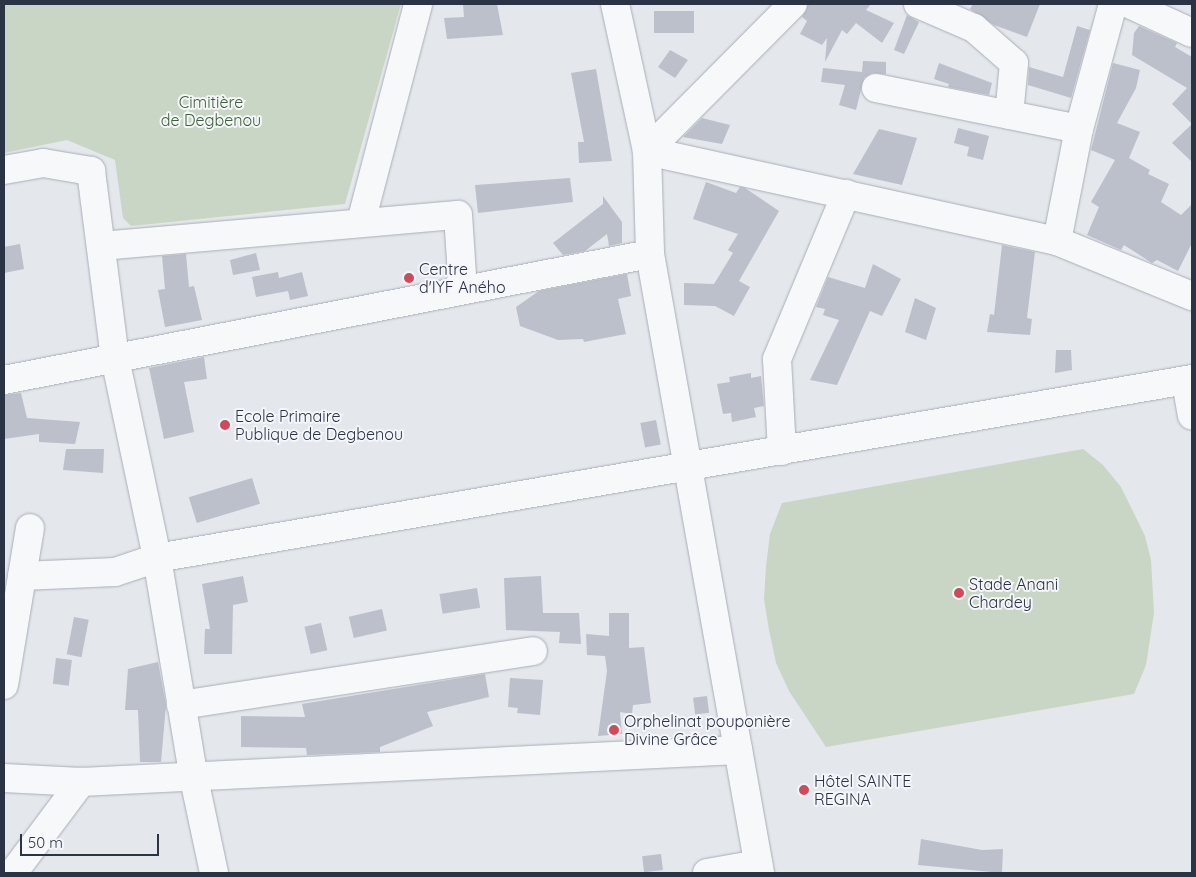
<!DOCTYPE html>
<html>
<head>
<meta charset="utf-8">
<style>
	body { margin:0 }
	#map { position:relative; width:1196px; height:877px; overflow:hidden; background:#e4e7ec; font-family:Quicksand,sans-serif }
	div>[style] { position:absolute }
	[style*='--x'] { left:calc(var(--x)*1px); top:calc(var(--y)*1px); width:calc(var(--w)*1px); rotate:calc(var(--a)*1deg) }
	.green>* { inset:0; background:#c9d6c5 }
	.building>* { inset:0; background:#bbc0ca; transform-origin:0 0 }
	.roads { filter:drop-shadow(0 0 1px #a9aeb7) drop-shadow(0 0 1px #a9aeb7) }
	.minor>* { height:28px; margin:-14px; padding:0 14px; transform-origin:14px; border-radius:14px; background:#f7f8fa }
	.dots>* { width:14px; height:14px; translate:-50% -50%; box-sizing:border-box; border:2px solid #f4f6f9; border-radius:50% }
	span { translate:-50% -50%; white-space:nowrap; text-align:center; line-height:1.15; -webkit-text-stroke:4px #f4f6f9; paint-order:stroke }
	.park-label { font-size:16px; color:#3f6138 }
	.poi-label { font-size:16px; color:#2b3445 }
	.left { translate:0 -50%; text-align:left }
	.frame { position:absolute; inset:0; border:5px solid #2b3445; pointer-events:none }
	.scale { position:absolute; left:20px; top:834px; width:139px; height:22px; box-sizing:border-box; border:2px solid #2b3445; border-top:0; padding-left:6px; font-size:15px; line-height:18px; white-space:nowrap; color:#2b3445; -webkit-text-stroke:4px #f4f6f9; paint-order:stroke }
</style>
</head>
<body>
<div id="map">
	<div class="green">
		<div style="clip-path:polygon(4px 4px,401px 4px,345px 204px,131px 226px,123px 218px,115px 160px,67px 140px,4px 153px)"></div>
		<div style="clip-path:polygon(1083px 449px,1103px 465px,1121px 487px,1145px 536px,1151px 560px,1154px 613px,1146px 665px,1134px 694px,826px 747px,789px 691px,776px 663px,769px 630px,764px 599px,766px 566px,770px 534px,782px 503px)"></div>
	</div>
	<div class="building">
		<div style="clip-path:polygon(463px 4px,497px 4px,503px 35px,447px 39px,444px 18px,464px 17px)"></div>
		<div style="clip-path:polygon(808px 4px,871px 4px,866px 10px,894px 23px,882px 43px,856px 23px,847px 34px,842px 30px,825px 62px,827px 38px,822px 45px,800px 34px,807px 21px,802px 17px)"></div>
		<div style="clip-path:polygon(973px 4px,1040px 4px,1027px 37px,994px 25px,970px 9px)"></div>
		<div style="left:654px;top:11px;width:40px;height:22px"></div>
		<div style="clip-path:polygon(907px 15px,919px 22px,904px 54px,894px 50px)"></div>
		<div style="clip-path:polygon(1077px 26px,1090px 30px,1071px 98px,1028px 85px,1029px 67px,1063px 77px)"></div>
		<div style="clip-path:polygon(1139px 26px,1177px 43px,1175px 47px,1192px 57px,1192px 162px,1172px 143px,1192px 124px,1172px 104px,1187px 88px,1132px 55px,1134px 33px)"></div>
		<div style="clip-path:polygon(670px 50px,688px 60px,675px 78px,658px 67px)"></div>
		<div style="clip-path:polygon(863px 61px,886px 62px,886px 74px,872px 73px,864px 78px,856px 110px,839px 105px,845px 85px,821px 82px,823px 68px,862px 72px)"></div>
		<div style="clip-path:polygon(939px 63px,992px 83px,989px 95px,948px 87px,949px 84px,934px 79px)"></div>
		<div style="clip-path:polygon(1113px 63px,1140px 70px,1136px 88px,1117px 123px,1140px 132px,1129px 158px,1150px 170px,1148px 174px,1169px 184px,1161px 202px,1181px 215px,1192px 204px,1192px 243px,1178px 271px,1157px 260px,1152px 263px,1124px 245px,1121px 250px,1087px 235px,1099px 207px,1091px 202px,1115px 160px,1091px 150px)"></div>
		<div style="clip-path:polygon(596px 69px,612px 161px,579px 163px,578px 142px,584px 142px,571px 73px)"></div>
		<div style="clip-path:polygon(702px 118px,730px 125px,722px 144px,683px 137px)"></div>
		<div style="clip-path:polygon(958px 128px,989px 136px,983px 160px,967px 156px,969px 147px,954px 143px)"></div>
		<div style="clip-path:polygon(879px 129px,917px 138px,902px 185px,853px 174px)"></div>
		<div style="clip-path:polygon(570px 178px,573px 202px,478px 213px,475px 185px)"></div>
		<div style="clip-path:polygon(706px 182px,736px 193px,740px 187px,745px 188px,779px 211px,739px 281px,750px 287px,734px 316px,715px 306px,684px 305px,684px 283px,714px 284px,733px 253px,728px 250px,738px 234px,693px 219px)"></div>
		<div style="clip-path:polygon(603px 196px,622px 222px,622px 243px,609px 246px,607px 234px,585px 251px,563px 255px,553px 243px,603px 204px)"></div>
		<div style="clip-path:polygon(20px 244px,24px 269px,4px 273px,4px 247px)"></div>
		<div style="clip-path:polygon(1002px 245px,1035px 252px,1027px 318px,1032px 319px,1030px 335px,987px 332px,990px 314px,994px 315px)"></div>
		<div style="clip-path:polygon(256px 253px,260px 270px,233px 275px,230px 260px)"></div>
		<div style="clip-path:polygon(186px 254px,189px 287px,194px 286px,202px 320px,165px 327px,158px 290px,165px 289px,162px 256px)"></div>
		<div style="clip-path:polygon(873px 264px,901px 279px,882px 316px,870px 311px,837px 385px,810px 380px,839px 320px,823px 315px,825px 309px,816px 307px,828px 277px,865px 288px)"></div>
		<div style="clip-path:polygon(278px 272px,279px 278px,302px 272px,308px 296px,290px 300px,288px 291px,256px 297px,252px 277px)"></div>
		<div style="clip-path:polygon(627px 274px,631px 296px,618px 299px,626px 334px,584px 342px,583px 339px,558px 340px,520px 326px,516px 307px,539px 291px)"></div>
		<div style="clip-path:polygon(915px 298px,936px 308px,926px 340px,905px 332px)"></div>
		<div style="clip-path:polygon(1056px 350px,1071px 350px,1072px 370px,1055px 373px)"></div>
		<div style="clip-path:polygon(204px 357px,207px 379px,184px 382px,194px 432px,164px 439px,149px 368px)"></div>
		<div style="clip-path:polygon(751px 373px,751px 378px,761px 376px,764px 406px,754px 408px,756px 417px,732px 422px,731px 413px,723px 414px,717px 384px,730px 382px,729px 377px)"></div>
		<div style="clip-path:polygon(21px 393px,27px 418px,80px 422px,75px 444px,39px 442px,39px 434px,4px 439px,4px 395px)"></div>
		<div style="left:656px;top:420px;width:25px;height:16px;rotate:79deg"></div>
		<div style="clip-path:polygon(66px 449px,104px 449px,103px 473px,63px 470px)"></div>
		<div style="left:252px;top:478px;width:27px;height:66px;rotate:73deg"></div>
		<div style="clip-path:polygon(243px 576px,248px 602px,233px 605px,232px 654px,204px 654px,205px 629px,210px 629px,202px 584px)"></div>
		<div style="clip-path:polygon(541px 576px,543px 613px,579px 613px,581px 644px,559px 643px,560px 632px,506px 630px,504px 578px)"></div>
		<div style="left:477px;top:588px;width:20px;height:38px;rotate:81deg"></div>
		<div style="left:382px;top:609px;width:22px;height:34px;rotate:77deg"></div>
		<div style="clip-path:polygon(609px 613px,629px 613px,629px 648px,644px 647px,651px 703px,633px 705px,632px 714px,620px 712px,622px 734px,598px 736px,607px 671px,605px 656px,587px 655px,586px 634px,609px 636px)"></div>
		<div style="left:74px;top:617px;width:15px;height:38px;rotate:11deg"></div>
		<div style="left:321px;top:623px;width:28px;height:17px;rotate:77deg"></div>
		<div style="left:56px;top:658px;width:16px;height:26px;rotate:7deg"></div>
		<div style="clip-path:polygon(158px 662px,166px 705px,161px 762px,140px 762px,138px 710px,125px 710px,128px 669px)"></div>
		<div style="clip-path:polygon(485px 674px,489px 697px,427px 712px,433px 726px,380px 747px,380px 752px,307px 755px,306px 748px,241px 747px,241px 716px,305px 717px,302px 704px)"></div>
		<div style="clip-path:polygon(510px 678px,543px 680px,540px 715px,517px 713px,518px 708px,508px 707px)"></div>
		<div style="left:707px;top:696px;width:17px;height:14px;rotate:83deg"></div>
		<div style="clip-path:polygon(921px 839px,982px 850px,1003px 849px,1002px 873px,918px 865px)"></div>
		<div style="left:661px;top:854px;width:16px;height:19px;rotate:83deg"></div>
	</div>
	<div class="roads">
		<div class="minor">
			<div style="--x:615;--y:4;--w:150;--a:77.7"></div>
			<div style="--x:647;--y:151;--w:103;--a:88.3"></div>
			<div style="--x:650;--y:254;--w:629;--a:79.92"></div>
			<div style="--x:918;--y:4;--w:61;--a:23.2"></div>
			<div style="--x:974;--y:28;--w:53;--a:41.2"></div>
			<div style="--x:1014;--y:63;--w:52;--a:95.5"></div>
			<div style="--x:1129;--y:4;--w:69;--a:24.7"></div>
			<div style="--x:876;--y:88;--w:207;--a:11.4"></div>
			<div style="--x:647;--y:151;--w:420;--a:12.4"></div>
			<div style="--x:1057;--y:241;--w:146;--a:22.2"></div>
			<div style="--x:647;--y:151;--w:207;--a:-45.2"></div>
			<div style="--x:4;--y:170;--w:40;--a:-10"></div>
			<div style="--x:43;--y:163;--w:49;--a:9.5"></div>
			<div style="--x:91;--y:171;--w:189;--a:82.7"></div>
			<div style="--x:115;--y:358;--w:204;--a:78.1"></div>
			<div style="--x:157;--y:558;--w:219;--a:80.5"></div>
			<div style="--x:193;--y:774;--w:101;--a:78"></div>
			<div style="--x:361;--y:222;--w:225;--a:-75.3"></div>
			<div style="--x:1057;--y:241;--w:114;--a:-78.9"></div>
			<div style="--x:1079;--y:129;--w:130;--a:-74.8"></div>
			<div style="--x:101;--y:246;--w:358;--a:-5"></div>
			<div style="--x:458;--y:215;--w:75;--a:86.2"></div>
			<div style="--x:4;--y:380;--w:658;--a:-11.04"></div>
			<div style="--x:1186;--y:382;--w:34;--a:80"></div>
			<div style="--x:782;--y:451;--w:92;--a:-93.1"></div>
			<div style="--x:777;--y:359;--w:179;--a:-67.3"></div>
			<div style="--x:22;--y:576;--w:93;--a:-2.5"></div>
			<div style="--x:115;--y:572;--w:44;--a:-18.4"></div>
			<div style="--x:157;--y:558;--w:1050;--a:-9.81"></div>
			<div style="--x:4;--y:685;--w:159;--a:-80.6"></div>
			<div style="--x:181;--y:705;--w:356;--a:-8.7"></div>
			<div style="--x:4;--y:778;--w:77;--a:3"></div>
			<div style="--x:81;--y:782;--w:658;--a:-2.79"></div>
			<div style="--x:13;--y:873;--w:114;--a:-53.2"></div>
			<div style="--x:707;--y:873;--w:52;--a:-10"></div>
		</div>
	</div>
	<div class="dots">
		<div style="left:409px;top:278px;background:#d1495b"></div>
		<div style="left:225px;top:425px;background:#d1495b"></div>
		<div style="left:959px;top:593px;background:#d1495b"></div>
		<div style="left:614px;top:730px;background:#d1495b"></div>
		<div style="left:804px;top:790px;background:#d1495b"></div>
	</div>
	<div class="park-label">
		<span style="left:211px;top:111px">Cimitière<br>de Degbenou</span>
	</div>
	<div class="poi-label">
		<span class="left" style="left:419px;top:278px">Centre<br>d'IYF Aného</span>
		<span class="left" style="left:235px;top:425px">Ecole Primaire<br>Publique de Degbenou</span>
		<span class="left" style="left:969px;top:593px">Stade Anani<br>Chardey</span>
		<span class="left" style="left:624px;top:730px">Orphelinat pouponière<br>Divine Grâce</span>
		<span class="left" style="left:814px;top:790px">Hôtel SAINTE<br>REGINA</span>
	</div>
	<div class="frame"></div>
	<div class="scale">50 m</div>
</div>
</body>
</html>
